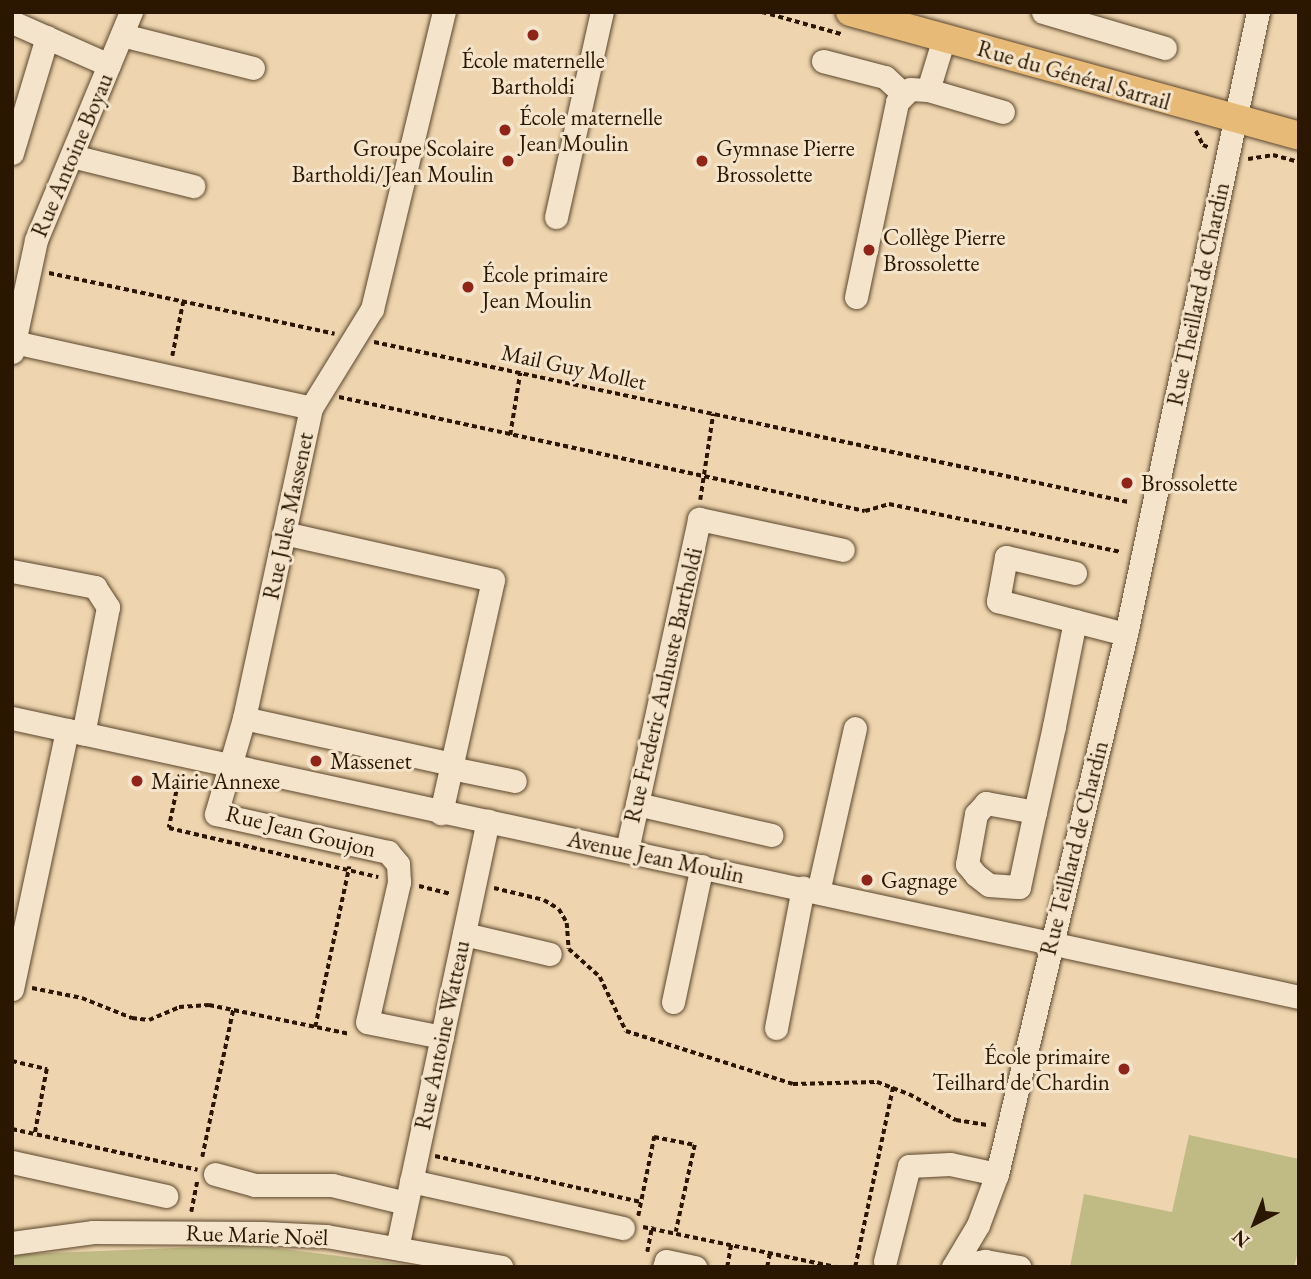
<!DOCTYPE html>
<html>
<head>
<meta charset="utf-8">
<style>
	body { margin:0 }
	#map { position:relative; width:1311px; height:1279px; overflow:hidden; background:#eed5af; font-family:"EB Garamond",serif }
	div>[style] { position:absolute }
	[style*='--x'] { left:calc(var(--x)*1px); top:calc(var(--y)*1px); width:calc(var(--w)*1px); rotate:calc(var(--a)*1deg) }
	.green>* { inset:0; background:#c0bb85 }
	.path>* { height:3.5px; margin-top:-1.75px; transform-origin:0; background:repeating-linear-gradient(90deg,#2b1600 0 5px,transparent 0 8.5px) }
	.roads { filter:drop-shadow(0 0 2px #5c462c) drop-shadow(0 0 2px #5c462c) }
	.minor>* { height:23px; margin:-11.5px; padding:0 11.5px; transform-origin:11.5px; border-radius:11.5px; background:#f4e4cb }
	.major>* { height:28px; margin:-14px; padding:0 14px; transform-origin:14px; border-radius:14px; background:#e7ba78 }
	.dots>* { width:19px; height:19px; translate:-50% -50%; box-sizing:border-box; border:4px solid #f4e4cb; border-radius:50% }
	span { translate:-50% -50%; white-space:nowrap; text-align:center; line-height:1.15; -webkit-text-stroke:6px #f4e4cb; paint-order:stroke }
	.poi-label { font-size:23px; color:#2b1600 }
	.left { translate:0 -50%; text-align:left }
	.right { translate:-100% -50%; text-align:right }
	.street-label { font-size:23px; color:#2b1600 }
	.frame { position:absolute; inset:0; border:14px solid #2b1600; pointer-events:none }
	.north { position:absolute; left:1220px; top:1188px; width:70px; height:70px; -webkit-text-stroke:5px #f4e4cb; paint-order:stroke; rotate:222deg; font-size:19px; font-weight:700; line-height:28px; text-align:center; color:#2b1600 }
	.north::after { content:''; display:block; margin:auto; width:24px; height:32px; background:#2b1600; clip-path:polygon(50% 0,100% 100%,50% 72%,0 100%) }
</style>
</head>
<body>
<div id="map">
	<div class="green">
		<div style="clip-path:polygon(1189px 1135px,1299px 1159px,1299px 1247px,1294px 1267px,1070px 1267px,1084px 1194px,1172px 1212px)"></div>
		<div style="clip-path:polygon(252px 1245px,425px 1267px,12px 1267px,12px 1256px,23px 1254px)"></div>
	</div>
	<div class="path">
		<div style="--x:762;--y:12;--w:82;--a:15.6"></div>
		<div style="--x:1196;--y:131;--w:16;--a:63"></div>
		<div style="--x:1203;--y:145;--w:8;--a:23"></div>
		<div style="--x:1248;--y:159;--w:25;--a:-9"></div>
		<div style="--x:1273;--y:155;--w:27;--a:15"></div>
		<div style="--x:49;--y:273;--w:292;--a:12"></div>
		<div style="--x:374;--y:342;--w:771;--a:11.98"></div>
		<div style="--x:172;--y:356;--w:55;--a:-78.5"></div>
		<div style="--x:339;--y:397;--w:538;--a:12.23"></div>
		<div style="--x:865;--y:511;--w:25;--a:-16"></div>
		<div style="--x:889;--y:504;--w:237;--a:11.7"></div>
		<div style="--x:510;--y:435;--w:63;--a:-80.8"></div>
		<div style="--x:700;--y:500;--w:87;--a:-81.4"></div>
		<div style="--x:180;--y:775;--w:54;--a:101.7"></div>
		<div style="--x:169;--y:828;--w:215;--a:13.2"></div>
		<div style="--x:419;--y:886;--w:33;--a:14"></div>
		<div style="--x:494;--y:888;--w:51;--a:13.5"></div>
		<div style="--x:544;--y:900;--w:17;--a:31"></div>
		<div style="--x:559;--y:909;--w:16;--a:60"></div>
		<div style="--x:567;--y:923;--w:26;--a:86"></div>
		<div style="--x:569;--y:949;--w:42;--a:42.1"></div>
		<div style="--x:600;--y:977;--w:60;--a:64.3"></div>
		<div style="--x:626;--y:1031;--w:175;--a:17.6"></div>
		<div style="--x:793;--y:1084;--w:84;--a:-1.4"></div>
		<div style="--x:877;--y:1082;--w:34;--a:21"></div>
		<div style="--x:909;--y:1094;--w:54;--a:29"></div>
		<div style="--x:956;--y:1120;--w:33;--a:9"></div>
		<div style="--x:32;--y:988;--w:51;--a:11.3"></div>
		<div style="--x:82;--y:998;--w:54;--a:21.8"></div>
		<div style="--x:132;--y:1018;--w:17;--a:7"></div>
		<div style="--x:149;--y:1020;--w:33;--a:-23"></div>
		<div style="--x:179;--y:1007;--w:30;--a:-4"></div>
		<div style="--x:209;--y:1005;--w:144;--a:11.6"></div>
		<div style="--x:315;--y:1027;--w:164;--a:-78"></div>
		<div style="--x:12;--y:1061;--w:36;--a:13"></div>
		<div style="--x:47;--y:1069;--w:66;--a:100.5"></div>
		<div style="--x:12;--y:1129;--w:190;--a:12.4"></div>
		<div style="--x:435;--y:1156;--w:211;--a:12.6"></div>
		<div style="--x:202;--y:1157;--w:150;--a:-78.1"></div>
		<div style="--x:191;--y:1212;--w:31;--a:-79"></div>
		<div style="--x:638;--y:1216;--w:81;--a:-78.6"></div>
		<div style="--x:654;--y:1137;--w:42;--a:11"></div>
		<div style="--x:695;--y:1145;--w:89;--a:102.3"></div>
		<div style="--x:643;--y:1227;--w:197;--a:11.7"></div>
		<div style="--x:647;--y:1252;--w:26;--a:-79"></div>
		<div style="--x:727;--y:1267;--w:23;--a:-80"></div>
		<div style="--x:767;--y:1267;--w:15;--a:-79"></div>
		<div style="--x:855;--y:1267;--w:184;--a:-78.1"></div>
	</div>
	<div class="roads">
		<div class="minor">
			<div style="--x:1043;--y:12;--w:127;--a:16.4"></div>
			<div style="--x:12;--y:22;--w:106;--a:23.9"></div>
			<div style="--x:122;--y:35;--w:135;--a:14.1"></div>
			<div style="--x:823;--y:61;--w:64;--a:14.5"></div>
			<div style="--x:885;--y:77;--w:23;--a:43"></div>
			<div style="--x:928;--y:90;--w:78;--a:16.3"></div>
			<div style="--x:12;--y:153;--w:121;--a:-73.2"></div>
			<div style="--x:72;--y:156;--w:125;--a:13.9"></div>
			<div style="--x:556;--y:217;--w:210;--a:-77.4"></div>
			<div style="--x:856;--y:297;--w:199;--a:-78.1"></div>
			<div style="--x:897;--y:102;--w:18;--a:-45"></div>
			<div style="--x:910;--y:89;--w:18;--a:3"></div>
			<div style="--x:928;--y:90;--w:54;--a:-72.9"></div>
			<div style="--x:14;--y:342;--w:304;--a:12.5"></div>
			<div style="--x:12;--y:352;--w:115;--a:-77.9"></div>
			<div style="--x:36;--y:240;--w:247;--a:-67.4"></div>
			<div style="--x:284;--y:533;--w:214;--a:12.7"></div>
			<div style="--x:493;--y:580;--w:239;--a:102.6"></div>
			<div style="--x:12;--y:571;--w:85;--a:10.9"></div>
			<div style="--x:95;--y:587;--w:24;--a:57"></div>
			<div style="--x:108;--y:607;--w:129;--a:101.1"></div>
			<div style="--x:1075;--y:573;--w:71;--a:-166.9"></div>
			<div style="--x:1006;--y:557;--w:45;--a:100.3"></div>
			<div style="--x:998;--y:601;--w:132;--a:14.5"></div>
			<div style="--x:12;--y:718;--w:1317;--a:12.23"></div>
			<div style="--x:244;--y:718;--w:213;--a:12.5"></div>
			<div style="--x:451;--y:768;--w:65;--a:11.5"></div>
			<div style="--x:637;--y:804;--w:138;--a:13"></div>
			<div style="--x:1035;--y:812;--w:50;--a:-169.6"></div>
			<div style="--x:986;--y:803;--w:15;--a:132"></div>
			<div style="--x:976;--y:814;--w:51;--a:100.2"></div>
			<div style="--x:967;--y:864;--w:14;--a:51"></div>
			<div style="--x:976;--y:875;--w:16;--a:38"></div>
			<div style="--x:989;--y:885;--w:30;--a:4"></div>
			<div style="--x:1019;--y:887;--w:77;--a:-78"></div>
			<div style="--x:1035;--y:812;--w:88;--a:-77.5"></div>
			<div style="--x:1054;--y:726;--w:107;--a:-78.7"></div>
			<div style="--x:627;--y:850;--w:339;--a:-77.7"></div>
			<div style="--x:699;--y:519;--w:147;--a:12.1"></div>
			<div style="--x:818;--y:892;--w:168;--a:-77.3"></div>
			<div style="--x:464;--y:934;--w:88;--a:13.1"></div>
			<div style="--x:12;--y:989;--w:265;--a:-78"></div>
			<div style="--x:673;--y:1002;--w:139;--a:-78"></div>
			<div style="--x:776;--y:1028;--w:143;--a:-79.1"></div>
			<div style="--x:442;--y:1037;--w:76;--a:-168.7"></div>
			<div style="--x:367;--y:1022;--w:144;--a:-77.1"></div>
			<div style="--x:399;--y:882;--w:18;--a:-93"></div>
			<div style="--x:398;--y:864;--w:16;--a:-130"></div>
			<div style="--x:388;--y:852;--w:176;--a:-167.5"></div>
			<div style="--x:216;--y:814;--w:100;--a:-73.7"></div>
			<div style="--x:244;--y:718;--w:317;--a:-77.8"></div>
			<div style="--x:311;--y:408;--w:116;--a:-58.4"></div>
			<div style="--x:372;--y:309;--w:306;--a:-76.4"></div>
			<div style="--x:12;--y:1162;--w:158;--a:12.4"></div>
			<div style="--x:215;--y:1174;--w:41;--a:15.4"></div>
			<div style="--x:255;--y:1185;--w:77;--a:0"></div>
			<div style="--x:332;--y:1185;--w:76;--a:13.7"></div>
			<div style="--x:411;--y:1181;--w:217;--a:12.5"></div>
			<div style="--x:12;--y:1243;--w:82;--a:-7.7"></div>
			<div style="--x:93;--y:1232;--w:169;--a:0.3"></div>
			<div style="--x:262;--y:1233;--w:64;--a:2.7"></div>
			<div style="--x:326;--y:1236;--w:178;--a:10"></div>
			<div style="--x:397;--y:1248;--w:437;--a:-78"></div>
			<div style="--x:885;--y:1261;--w:98;--a:-75.8"></div>
			<div style="--x:909;--y:1166;--w:41;--a:-2.8"></div>
			<div style="--x:950;--y:1164;--w:48;--a:12"></div>
			<div style="--x:664;--y:1267;--w:6;--a:-72"></div>
			<div style="--x:666;--y:1261;--w:30;--a:12"></div>
			<div style="--x:953;--y:1267;--w:49;--a:-59.2"></div>
			<div style="--x:978;--y:1225;--w:54;--a:-69.6"></div>
			<div style="--x:997;--y:1174;--w:555;--a:-76.56"></div>
			<div style="--x:1126;--y:634;--w:636;--a:-78.02"></div>
			<div style="--x:953;--y:1267;--w:33;--a:-11"></div>
			<div style="--x:985;--y:1261;--w:35;--a:10"></div>
		</div>
		<div class="major">
			<div style="--x:850;--y:12;--w:466;--a:15.4"></div>
		</div>
	</div>
	<div class="dots">
		<div style="left:533px;top:35px;background:#8f2418"></div>
		<div style="left:505px;top:130px;background:#8f2418"></div>
		<div style="left:508px;top:161px;background:#8f2418"></div>
		<div style="left:702px;top:161px;background:#8f2418"></div>
		<div style="left:869px;top:250px;background:#8f2418"></div>
		<div style="left:468px;top:287px;background:#8f2418"></div>
		<div style="left:1127px;top:483px;background:#8f2418"></div>
		<div style="left:316px;top:761px;background:#8f2418"></div>
		<div style="left:137px;top:781px;background:#8f2418"></div>
		<div style="left:867px;top:880px;background:#8f2418"></div>
		<div style="left:1124px;top:1069px;background:#8f2418"></div>
	</div>
	<div class="poi-label">
		<span style="left:533px;top:73px">École maternelle<br>Bartholdi</span>
		<span class="left" style="left:519px;top:130px">École maternelle<br>Jean Moulin</span>
		<span class="right" style="left:494px;top:161px">Groupe Scolaire<br>Bartholdi/Jean Moulin</span>
		<span class="left" style="left:716px;top:161px">Gymnase Pierre<br>Brossolette</span>
		<span class="left" style="left:883px;top:250px">Collège Pierre<br>Brossolette</span>
		<span class="left" style="left:482px;top:287px">École primaire<br>Jean Moulin</span>
		<span class="left" style="left:1141px;top:483px">Brossolette</span>
		<span class="left" style="left:330px;top:761px">Massenet</span>
		<span class="left" style="left:151px;top:781px">Mairie Annexe</span>
		<span class="left" style="left:881px;top:880px">Gagnage</span>
		<span class="right" style="left:1110px;top:1069px">École primaire<br>Teilhard de Chardin</span>
	</div>
	<div class="street-label">
		<span style="left:1074px;top:75px;rotate:16deg">Rue du Général Sarrail</span>
		<span style="left:72px;top:155px;rotate:-67deg">Rue Antoine Boyau</span>
		<span style="left:1198px;top:294px;rotate:-78deg">Rue Theillard de Chardin</span>
		<span style="left:574px;top:367px;rotate:12deg">Mail Guy Mollet</span>
		<span style="left:288px;top:516px;rotate:-78deg">Rue Jules Massenet</span>
		<span style="left:663px;top:685px;rotate:-77deg">Rue Frederic Auhuste Bartholdi</span>
		<span style="left:301px;top:831px;rotate:14deg">Rue Jean Goujon</span>
		<span style="left:1074px;top:848px;rotate:-76deg">Rue Teilhard de Chardin</span>
		<span style="left:656px;top:857px;rotate:12deg">Avenue Jean Moulin</span>
		<span style="left:442px;top:1035px;rotate:-78deg">Rue Antoine Watteau</span>
		<span style="left:257px;top:1235px;rotate:2deg">Rue Marie Noël</span>
	</div>
	<div class="frame"></div>
	<div class="north">N</div>
</div>
</body>
</html>
